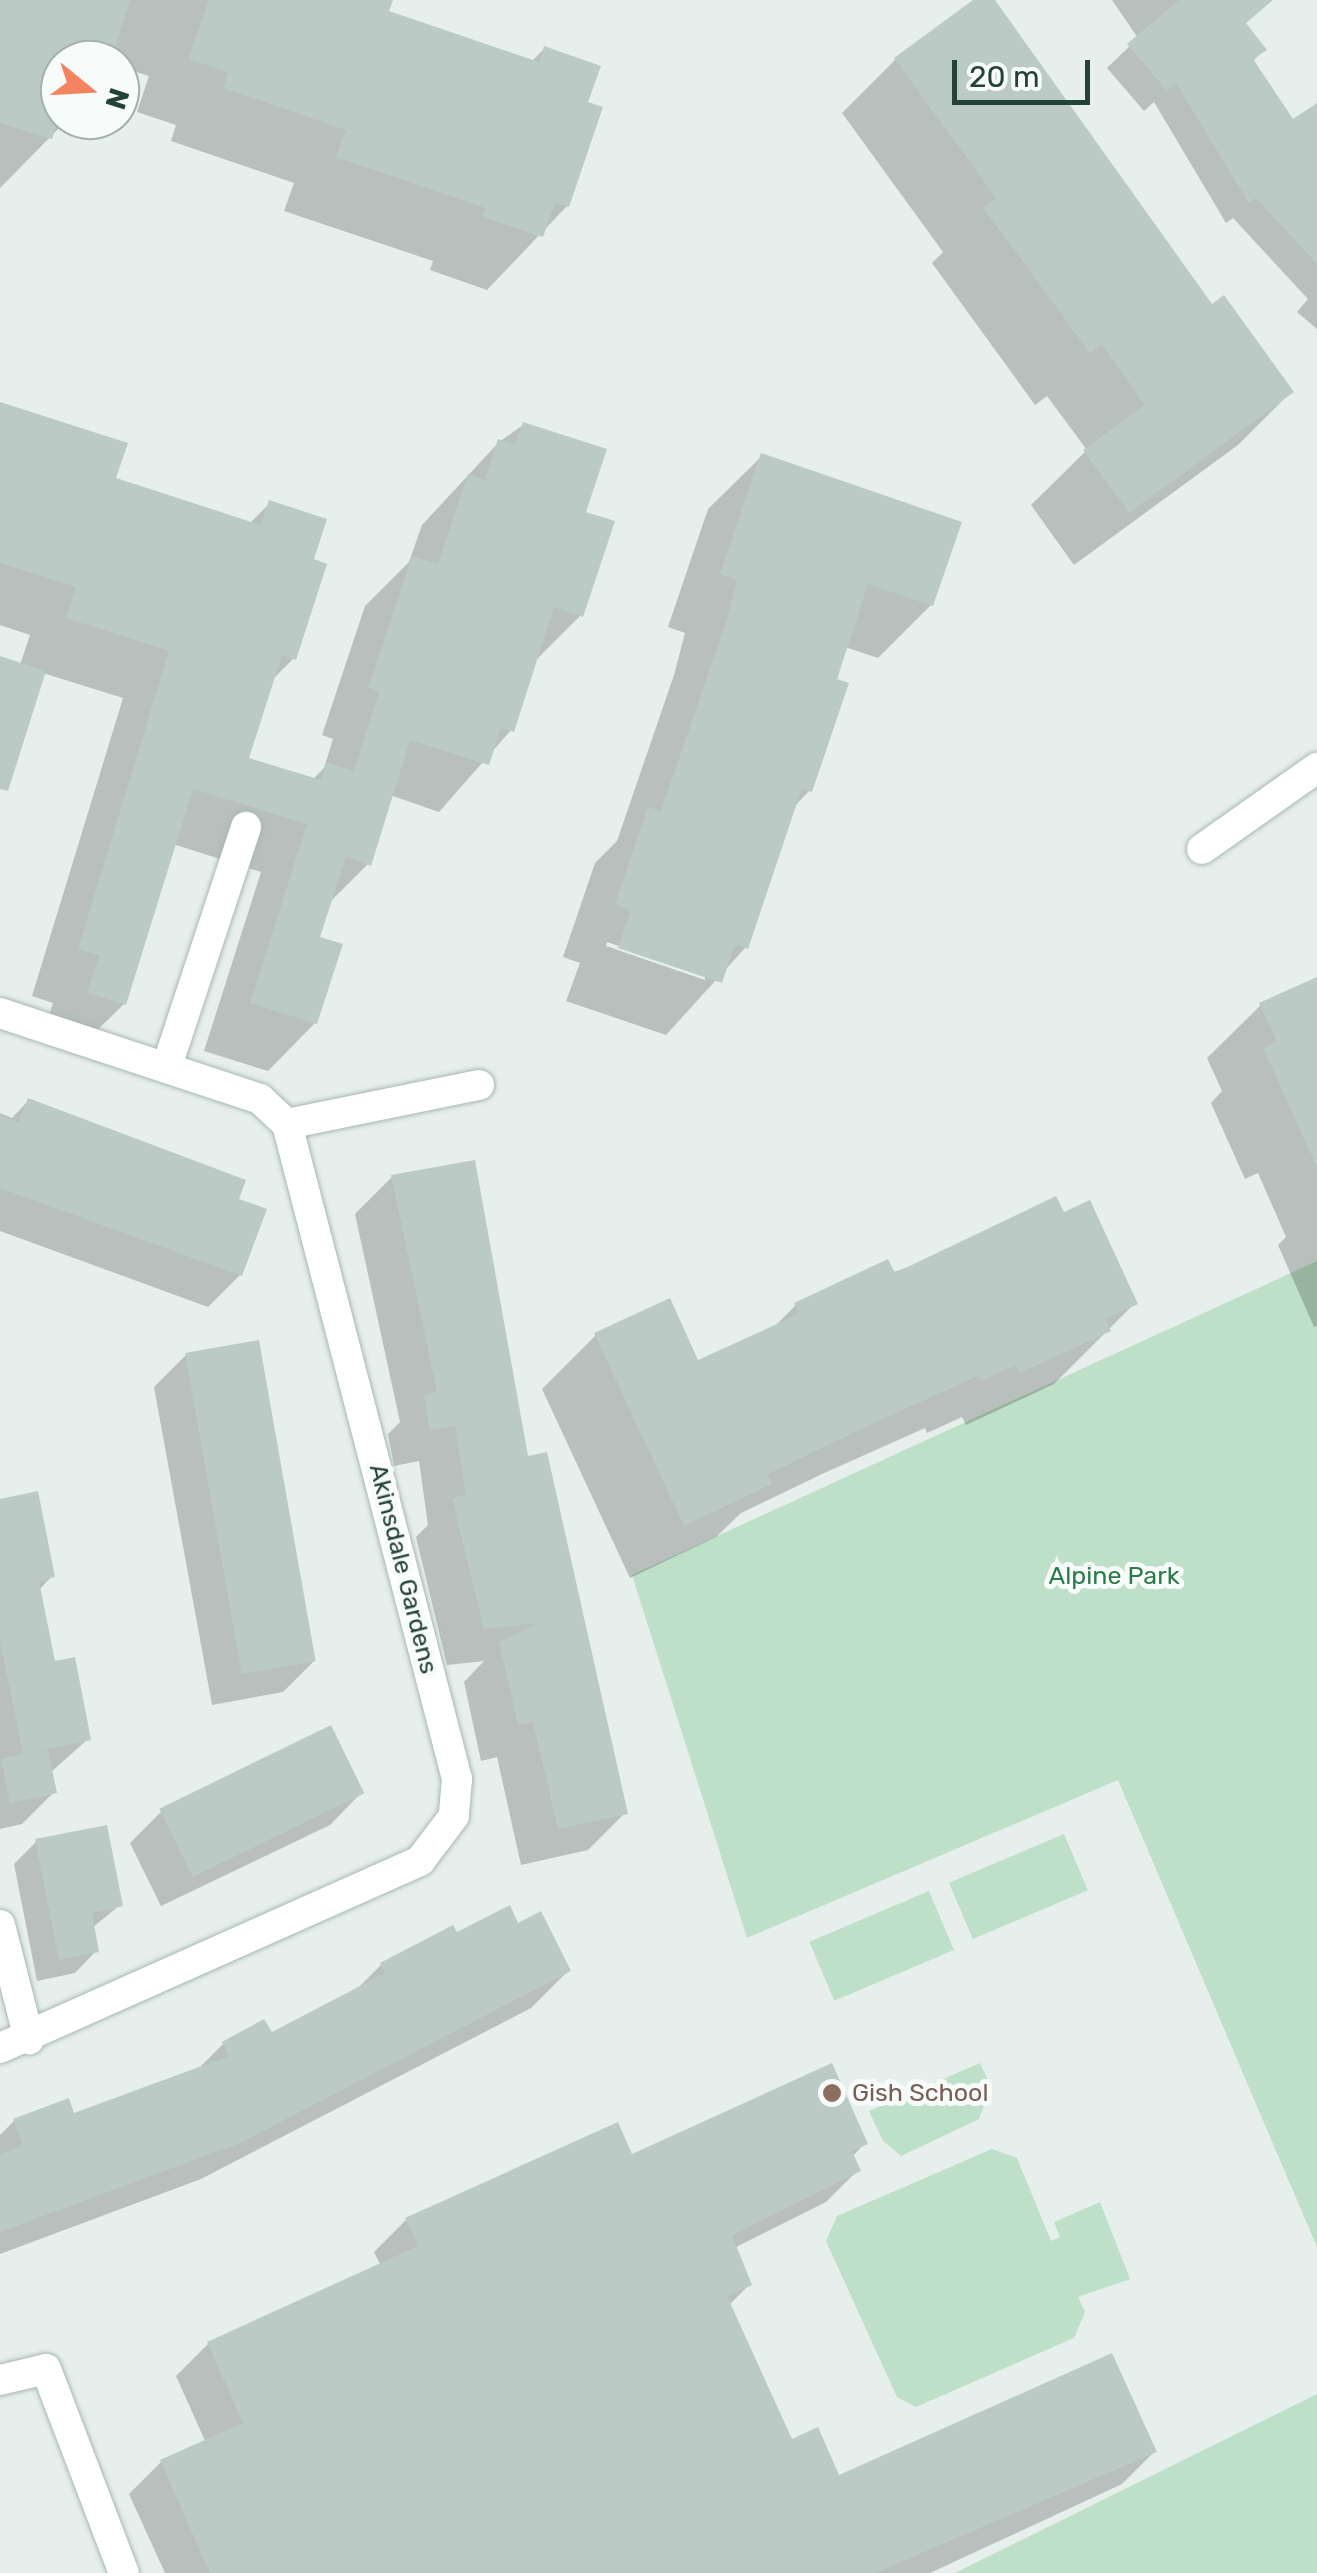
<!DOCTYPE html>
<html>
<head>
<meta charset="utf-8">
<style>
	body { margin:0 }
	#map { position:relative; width:1317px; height:2573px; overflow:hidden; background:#e6efeb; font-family:Rubik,sans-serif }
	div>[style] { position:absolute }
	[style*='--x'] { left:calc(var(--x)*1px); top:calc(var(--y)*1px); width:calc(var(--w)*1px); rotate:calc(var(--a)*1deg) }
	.green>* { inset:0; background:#bfe0c8; transform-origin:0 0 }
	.shadow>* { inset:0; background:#0003 }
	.building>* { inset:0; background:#bbcac4; transform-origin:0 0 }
	.roads { filter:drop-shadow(0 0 2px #a8b8b2) drop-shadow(0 0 2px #a8b8b2) }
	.minor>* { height:30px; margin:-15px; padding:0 15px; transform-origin:15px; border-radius:15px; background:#fff }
	.dots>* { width:28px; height:28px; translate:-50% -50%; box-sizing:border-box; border:5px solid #f7fbf9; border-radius:50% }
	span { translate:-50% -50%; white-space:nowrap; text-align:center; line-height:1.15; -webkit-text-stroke:10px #f7fbf9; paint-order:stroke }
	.street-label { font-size:25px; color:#24423a }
	.park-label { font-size:25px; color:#2d7a4b }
	.education-label { font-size:25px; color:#785e54 }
	.left { translate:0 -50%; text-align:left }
	.north { position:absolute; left:40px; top:40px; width:100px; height:100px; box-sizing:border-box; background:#f7fbf9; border:2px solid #a3b1ad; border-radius:50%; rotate:108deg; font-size:28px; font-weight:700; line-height:40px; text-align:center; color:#24423a }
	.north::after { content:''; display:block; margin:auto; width:35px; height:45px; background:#f4845f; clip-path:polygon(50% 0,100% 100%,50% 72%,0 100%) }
	.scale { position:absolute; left:952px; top:60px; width:138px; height:45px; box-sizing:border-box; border:5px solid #24423a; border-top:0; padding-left:12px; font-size:30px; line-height:35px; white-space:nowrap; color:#24423a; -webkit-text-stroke:8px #f7fbf9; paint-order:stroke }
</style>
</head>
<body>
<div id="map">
	<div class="green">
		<div style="clip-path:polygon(1317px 1261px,1317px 2247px,1118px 1780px,747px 1938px,632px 1575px)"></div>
		<div style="left:1064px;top:1834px;width:61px;height:125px;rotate:67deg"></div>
		<div style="left:929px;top:1891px;width:64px;height:130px;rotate:67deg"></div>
		<div style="clip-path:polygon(980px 2063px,991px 2087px,979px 2119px,901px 2156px,883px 2141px,869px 2111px)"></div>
		<div style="clip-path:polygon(992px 2149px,1017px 2158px,1051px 2241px,1060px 2237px,1054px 2222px,1100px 2202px,1130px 2279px,1078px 2297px,1085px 2312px,1074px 2338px,916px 2407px,897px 2397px,826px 2241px,837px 2216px)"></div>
		<div style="clip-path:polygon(1317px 2394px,1317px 2573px,955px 2573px)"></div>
	</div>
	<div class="shadow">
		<div style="clip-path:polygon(0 0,390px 0,386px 12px,531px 62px,544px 49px,585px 103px,567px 206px,487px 290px,430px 270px,433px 261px,284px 211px,294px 183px,171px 141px,176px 125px,137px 112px,149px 76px,120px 67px,120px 60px,60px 60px,60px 120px,67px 120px,0 188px)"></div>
		<div style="clip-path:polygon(977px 0,991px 0,1211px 307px,1291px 392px,1238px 445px,1074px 565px,1031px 505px,1087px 450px,1047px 396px,1035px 405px,932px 263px,943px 252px,842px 113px,895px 60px)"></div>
		<div style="clip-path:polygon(1112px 0,1245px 0,1244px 24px,1264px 50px,1252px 62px,1293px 122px,1317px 106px,1317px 329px,1297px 312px,1308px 299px,1233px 218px,1226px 223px,1154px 102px,1144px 111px,1107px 68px,1138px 38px)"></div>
		<div style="clip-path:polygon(0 404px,113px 480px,249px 524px,270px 503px,311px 561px,294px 658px,271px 681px,245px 759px,312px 780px,324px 768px,333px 739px,322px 735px,365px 606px,409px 562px,422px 525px,499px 442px,523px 425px,583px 513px,581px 615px,533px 663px,511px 730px,439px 812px,390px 795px,368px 864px,328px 904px,317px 939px,315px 1023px,268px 1071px,204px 1051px,261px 872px,173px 844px,124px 1004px,76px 1051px,41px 1040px,53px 1003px,32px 996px,123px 698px,43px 673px,0 767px,0 659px,20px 665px,30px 635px,0 625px)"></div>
		<div style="clip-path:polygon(evenodd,762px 456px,931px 605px,878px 658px,845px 647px,810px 790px,793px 808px,746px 947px,666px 1035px,566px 1001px,580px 963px,563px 957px,595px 863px,617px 841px,674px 675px,685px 633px,668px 627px,708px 509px,762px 456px,607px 942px,705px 975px,705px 980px,606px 946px,607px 942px)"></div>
		<div style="clip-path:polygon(1317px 979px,1317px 1326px,1314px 1327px,1278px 1245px,1286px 1237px,1258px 1173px,1245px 1179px,1211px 1103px,1222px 1091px,1207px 1058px,1261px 1005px)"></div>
		<div style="clip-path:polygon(28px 1101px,243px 1181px,236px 1200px,240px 1275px,208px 1307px,0 1231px,0 1113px,12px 1118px)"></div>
		<div style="clip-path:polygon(392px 1177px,526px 1459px,625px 1813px,588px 1850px,521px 1865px,497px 1757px,481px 1761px,464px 1682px,484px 1661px,447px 1665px,416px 1537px,428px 1525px,419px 1461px,394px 1466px,388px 1434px,400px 1422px,355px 1214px)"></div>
		<div style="clip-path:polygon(1063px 1215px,1135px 1303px,1054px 1384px,966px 1425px,962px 1417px,927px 1433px,925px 1428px,822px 1474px,741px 1513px,716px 1537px,630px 1578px,542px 1389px,596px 1335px,697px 1363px,771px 1330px,796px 1305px)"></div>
		<div style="clip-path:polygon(186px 1355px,315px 1660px,283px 1692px,212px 1705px,154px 1387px)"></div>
		<div style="clip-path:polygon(0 1502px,52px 1576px,38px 1591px,53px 1664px,88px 1739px,50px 1773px,54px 1792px,22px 1824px,0 1829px)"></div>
		<div style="clip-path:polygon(361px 1793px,330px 1825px,161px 1906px,130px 1843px,162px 1811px)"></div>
		<div style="clip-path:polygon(36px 1842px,120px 1905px,92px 1928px,96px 1951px,75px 1973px,37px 1981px,14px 1864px)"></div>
		<div style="clip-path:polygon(517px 1926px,568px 1971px,531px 2008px,201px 2179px,0 2254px,0 2135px,14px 2121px,72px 2116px,197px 2070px,223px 2044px,270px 2036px,353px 1993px,381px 1965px,456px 1936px)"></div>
		<div style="clip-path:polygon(865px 2143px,852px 2157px,858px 2170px,826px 2202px,734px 2248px,749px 2285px,729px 2305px,791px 2442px,838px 2478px,1154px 2452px,1122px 2484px,930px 2573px,165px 2573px,129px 2494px,161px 2462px,206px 2443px,176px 2376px,208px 2344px,381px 2266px,374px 2252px,406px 2220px,631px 2157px)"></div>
	</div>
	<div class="building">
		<div style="clip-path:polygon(0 0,130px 0,111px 60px,60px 60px,60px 115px,52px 139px,0 123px)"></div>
		<div style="clip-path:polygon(209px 0,393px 0,389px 11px,539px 62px,544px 46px,601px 66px,588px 102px,603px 107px,569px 207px,555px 203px,543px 237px,482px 217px,485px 208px,336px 157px,346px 130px,223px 88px,228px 72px,188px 59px)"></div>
		<div style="clip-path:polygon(973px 0,995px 0,1212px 304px,1224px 295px,1294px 392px,1129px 513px,1083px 450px,1145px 405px,1102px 345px,1090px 353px,983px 208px,996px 198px,894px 58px)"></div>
		<div style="clip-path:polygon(1179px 0,1273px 0,1246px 23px,1267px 50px,1253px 59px,1293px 119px,1317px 103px,1317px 264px,1256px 198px,1249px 203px,1176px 83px,1167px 91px,1127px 44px)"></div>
		<div style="clip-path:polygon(0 402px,128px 443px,116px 478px,261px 525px,269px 500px,327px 519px,314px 559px,327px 564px,296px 660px,282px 655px,249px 758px,321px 780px,326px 762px,354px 771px,379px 692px,368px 688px,412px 556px,438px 564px,468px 474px,485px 480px,498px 439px,515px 445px,523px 422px,607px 449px,586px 512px,615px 521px,583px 617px,554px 607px,514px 732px,501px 728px,489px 765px,410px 740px,371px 866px,346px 857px,320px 937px,343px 944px,317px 1024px,250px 1003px,307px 824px,193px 789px,126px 1005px,87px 993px,99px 955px,78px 949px,169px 651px,66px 618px,76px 587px,0 563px)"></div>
		<div style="clip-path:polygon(761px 453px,962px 522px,933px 606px,868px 584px,837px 679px,849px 683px,812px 792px,802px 788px,748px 949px,735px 944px,722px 983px,618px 948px,631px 910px,615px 904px,648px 807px,661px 811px,727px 619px,737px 580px,720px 574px)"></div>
		<div style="clip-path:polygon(0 656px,46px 671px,8px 791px,0 789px)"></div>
		<div style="clip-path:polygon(1317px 977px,1317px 1167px,1263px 1048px,1277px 1041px,1259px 1003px)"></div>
		<div style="clip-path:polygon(28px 1098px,246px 1180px,239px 1199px,267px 1209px,242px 1276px,0 1188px,0 1115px,19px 1122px)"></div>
		<div style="clip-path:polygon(475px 1160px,528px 1456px,547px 1452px,628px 1814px,558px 1829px,533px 1722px,518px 1725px,499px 1642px,539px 1623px,484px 1629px,452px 1498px,466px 1495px,455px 1426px,430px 1430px,424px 1395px,437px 1392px,391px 1175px)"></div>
		<div style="clip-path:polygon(1056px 1196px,1064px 1212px,1090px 1200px,1138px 1304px,1105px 1319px,1111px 1331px,1020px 1373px,1016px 1365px,981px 1381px,978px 1376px,878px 1421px,768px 1474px,772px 1484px,684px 1526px,594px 1333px,670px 1298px,698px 1360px,799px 1314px,794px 1303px,888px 1259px,895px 1273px)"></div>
		<div style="left:259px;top:1340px;width:326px;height:75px;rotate:80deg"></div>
		<div style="clip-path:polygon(38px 1491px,55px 1577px,39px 1581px,55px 1661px,75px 1657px,91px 1740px,25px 1754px,48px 1750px,57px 1793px,10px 1803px,1px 1759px,23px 1754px,0 1641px,0 1499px)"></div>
		<div style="left:331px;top:1725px;width:76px;height:191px;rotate:64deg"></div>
		<div style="clip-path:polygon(107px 1825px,123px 1906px,92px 1913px,99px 1952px,59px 1960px,35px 1839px)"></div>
		<div style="clip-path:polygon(510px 1905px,518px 1923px,541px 1911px,571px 1971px,240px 2143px,0 2232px,0 2155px,23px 2146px,13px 2119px,69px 2098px,74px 2113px,229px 2056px,222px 2042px,264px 2019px,272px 2032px,385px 1973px,380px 1963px,453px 1925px,457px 1932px)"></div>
		<div style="clip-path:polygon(832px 2063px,868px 2144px,852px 2151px,861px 2171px,732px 2235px,752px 2285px,727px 2296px,792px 2439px,818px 2427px,839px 2475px,1112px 2353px,1157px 2452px,875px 2573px,210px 2573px,160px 2460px,243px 2423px,207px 2342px,418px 2246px,405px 2218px,618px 2122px,632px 2154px)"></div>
	</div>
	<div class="roads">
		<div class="minor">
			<div style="--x:1202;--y:849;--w:141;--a:-35.2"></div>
			<div style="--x:0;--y:1013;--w:274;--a:18.3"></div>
			<div style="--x:260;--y:1099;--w:37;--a:43"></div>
			<div style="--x:287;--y:1124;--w:677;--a:75.45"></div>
			<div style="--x:457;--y:1779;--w:37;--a:95"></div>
			<div style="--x:454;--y:1816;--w:56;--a:127.1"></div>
			<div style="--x:420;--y:1861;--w:460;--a:156"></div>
			<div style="--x:167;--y:1066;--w:252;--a:-71.7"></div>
			<div style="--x:287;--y:1124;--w:196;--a:-11.5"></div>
			<div style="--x:0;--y:1925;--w:118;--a:75.7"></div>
			<div style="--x:0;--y:2380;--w:47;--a:-13.4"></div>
			<div style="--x:46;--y:2369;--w:218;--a:69.1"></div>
		</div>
	</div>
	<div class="dots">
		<div style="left:832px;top:2093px;background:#8d6e63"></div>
	</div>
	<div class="street-label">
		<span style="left:403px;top:1569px;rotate:76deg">Akinsdale Gardens</span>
	</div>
	<div class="park-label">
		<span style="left:1114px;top:1576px">Alpine Park</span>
	</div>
	<div class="education-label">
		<span class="left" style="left:852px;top:2093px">Gish School</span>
	</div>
	<div class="north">N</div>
	<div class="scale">20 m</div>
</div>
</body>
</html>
